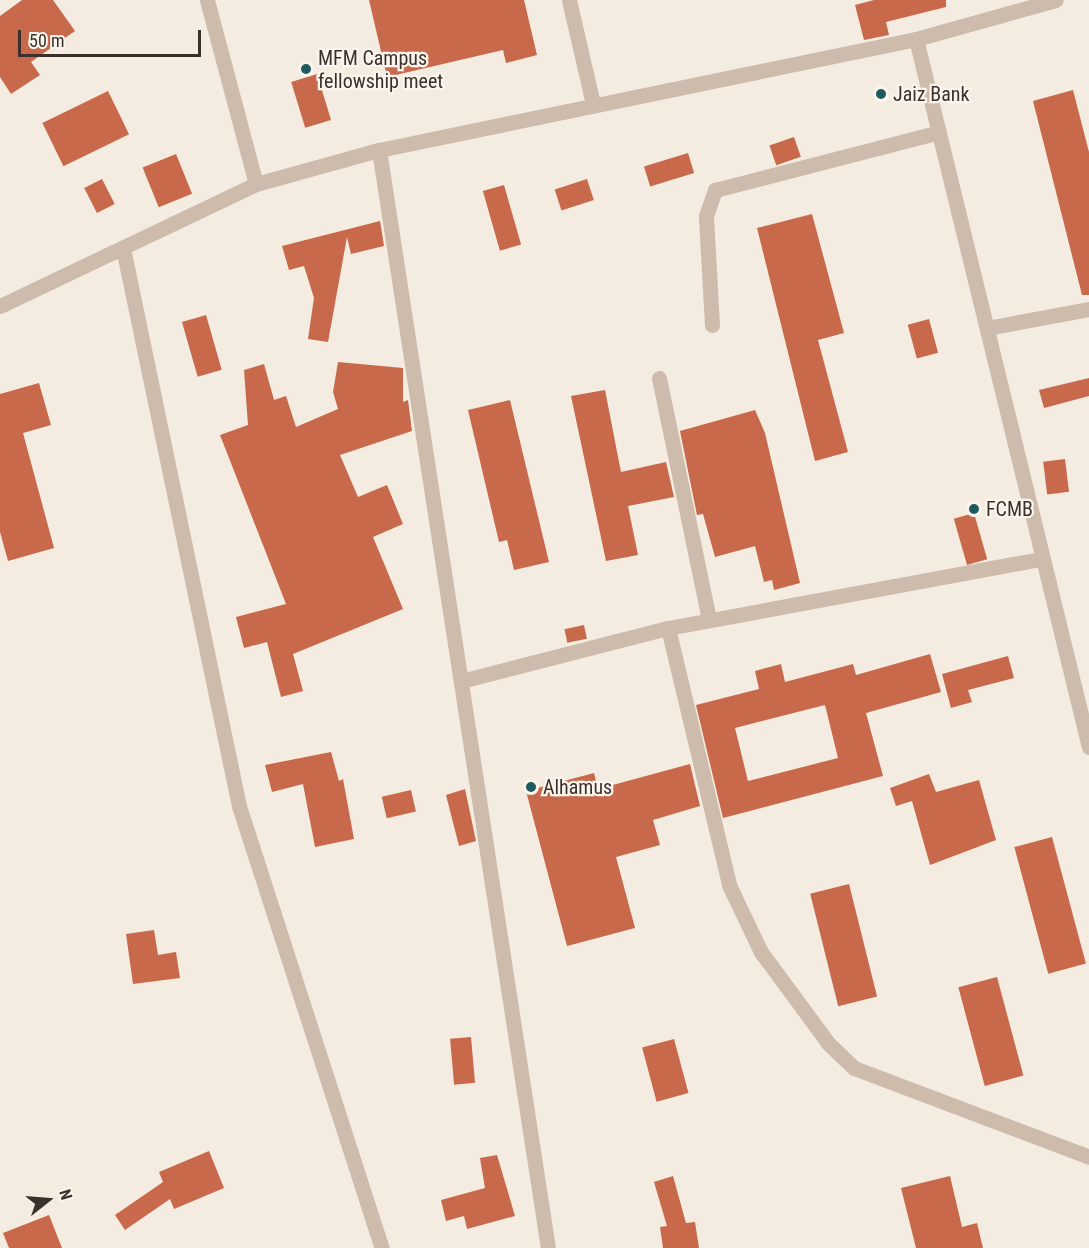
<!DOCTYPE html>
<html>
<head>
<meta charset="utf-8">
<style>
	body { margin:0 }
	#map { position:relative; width:1089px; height:1248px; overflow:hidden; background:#f4ebe1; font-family:"Roboto Condensed",sans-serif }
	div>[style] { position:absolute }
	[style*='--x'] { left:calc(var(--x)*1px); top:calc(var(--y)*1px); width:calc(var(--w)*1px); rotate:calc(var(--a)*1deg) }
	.building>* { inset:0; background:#c8694b; transform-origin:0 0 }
	.lane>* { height:15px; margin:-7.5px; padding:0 7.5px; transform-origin:7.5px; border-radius:7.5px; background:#cdbbac }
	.street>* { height:15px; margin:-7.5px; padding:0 7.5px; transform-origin:7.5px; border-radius:7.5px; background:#cdbbac }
	.dots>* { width:16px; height:16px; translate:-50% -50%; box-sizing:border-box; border:3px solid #fbf5ee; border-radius:50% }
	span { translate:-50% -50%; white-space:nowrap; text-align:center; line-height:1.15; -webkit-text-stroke:4.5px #fbf5ee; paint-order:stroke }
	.poi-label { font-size:20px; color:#3b302b }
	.left { translate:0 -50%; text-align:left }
	.north { position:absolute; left:18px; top:1170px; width:60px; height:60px; -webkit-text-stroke:4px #fbf5ee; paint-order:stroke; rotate:73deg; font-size:16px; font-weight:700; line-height:24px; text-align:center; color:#3b302b }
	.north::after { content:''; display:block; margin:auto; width:21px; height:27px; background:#3b302b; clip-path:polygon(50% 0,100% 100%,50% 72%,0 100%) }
	.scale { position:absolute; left:18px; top:30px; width:183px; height:27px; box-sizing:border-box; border:3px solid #3b302b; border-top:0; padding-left:8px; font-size:18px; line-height:21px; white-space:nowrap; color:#3b302b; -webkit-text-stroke:4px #fbf5ee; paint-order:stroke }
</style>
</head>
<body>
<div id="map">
	<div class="building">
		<div style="clip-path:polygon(22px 0,53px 0,75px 31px,31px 62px,40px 75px,11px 94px,0 77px,0 16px)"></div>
		<div style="clip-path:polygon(369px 0,524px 0,537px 55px,506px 63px,503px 50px,387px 77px)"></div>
		<div style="clip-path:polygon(874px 0,946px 0,946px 7px,886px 22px,889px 35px,864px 40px,855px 5px)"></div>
		<div style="left:317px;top:74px;width:48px;height:27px;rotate:73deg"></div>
		<div style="clip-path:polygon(1073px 90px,1089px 152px,1089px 295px,1082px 295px,1033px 101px)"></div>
		<div style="left:108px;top:91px;width:48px;height:73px;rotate:64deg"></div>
		<div style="left:794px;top:137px;width:21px;height:26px;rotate:71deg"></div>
		<div style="left:688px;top:153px;width:21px;height:46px;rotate:73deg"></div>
		<div style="left:176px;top:154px;width:43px;height:36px;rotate:68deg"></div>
		<div style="left:102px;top:179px;width:28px;height:20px;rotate:63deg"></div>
		<div style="left:587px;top:179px;width:22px;height:34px;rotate:72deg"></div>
		<div style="left:504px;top:185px;width:62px;height:22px;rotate:74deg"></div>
		<div style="clip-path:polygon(812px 214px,844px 333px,818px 340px,848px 452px,815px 461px,757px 228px)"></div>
		<div style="clip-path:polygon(380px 221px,384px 246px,351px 254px,347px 237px,328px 342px,308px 339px,314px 298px,304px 266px,289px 270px,282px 246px)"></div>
		<div style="left:206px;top:315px;width:57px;height:25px;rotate:74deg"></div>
		<div style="left:929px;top:319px;width:35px;height:22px;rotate:75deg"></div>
		<div style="clip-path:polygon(338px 362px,403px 368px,403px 402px,408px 400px,412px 431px,340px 455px,358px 497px,387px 485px,403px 524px,373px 537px,403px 609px,293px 654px,303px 691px,281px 697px,267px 642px,244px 648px,236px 617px,286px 604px,220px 435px,248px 425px,244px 370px,264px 364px,274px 400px,286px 396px,296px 427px,338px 409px,333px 392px)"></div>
		<div style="clip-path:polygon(1089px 378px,1089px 396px,1044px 408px,1039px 390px)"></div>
		<div style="clip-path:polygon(39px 383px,51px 425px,23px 433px,54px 548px,8px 561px,0 532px,0 394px)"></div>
		<div style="clip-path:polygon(605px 390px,621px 472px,666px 462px,674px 497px,628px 506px,638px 555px,606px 561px,571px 396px)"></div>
		<div style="clip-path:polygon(510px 400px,549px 562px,514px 570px,507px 540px,499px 542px,468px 410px)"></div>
		<div style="clip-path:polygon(755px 410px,765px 433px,800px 583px,774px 590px,772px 580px,764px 582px,755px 546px,715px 557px,703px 514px,697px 515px,680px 431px)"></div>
		<div style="left:1065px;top:459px;width:33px;height:22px;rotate:83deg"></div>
		<div style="left:974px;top:513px;width:48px;height:21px;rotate:74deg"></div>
		<div style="left:584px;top:625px;width:14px;height:20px;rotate:78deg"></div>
		<div style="clip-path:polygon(evenodd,930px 654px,941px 692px,866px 713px,883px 776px,723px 818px,696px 705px,759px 689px,755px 671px,781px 664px,785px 682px,853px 664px,856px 675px,930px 654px,825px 705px,838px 758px,748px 781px,735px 728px,825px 705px)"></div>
		<div style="clip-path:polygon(1008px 656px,1014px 678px,968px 690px,972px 702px,951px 708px,942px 674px)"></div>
		<div style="clip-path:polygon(331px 752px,339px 781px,343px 779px,354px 839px,315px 847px,303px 784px,272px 792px,265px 765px)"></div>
		<div style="clip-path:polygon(690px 764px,700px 806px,653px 820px,660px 845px,616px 857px,635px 928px,567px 946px,526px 791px,594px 773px,598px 789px)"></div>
		<div style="clip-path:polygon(929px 774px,936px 792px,979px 780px,996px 840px,930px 865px,912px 801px,896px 806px,890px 788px)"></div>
		<div style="clip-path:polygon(465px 789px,476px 841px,459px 846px,446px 795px)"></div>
		<div style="left:411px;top:790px;width:22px;height:30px;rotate:77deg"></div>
		<div style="left:1052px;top:837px;width:131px;height:39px;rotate:75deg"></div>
		<div style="left:849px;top:884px;width:116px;height:40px;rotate:76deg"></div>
		<div style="clip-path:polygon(154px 930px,158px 955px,176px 952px,180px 978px,133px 984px,126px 934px)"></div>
		<div style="left:997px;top:977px;width:102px;height:40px;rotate:75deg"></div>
		<div style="left:471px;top:1037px;width:46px;height:21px;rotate:85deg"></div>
		<div style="left:674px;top:1039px;width:56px;height:33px;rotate:75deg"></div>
		<div style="clip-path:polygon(209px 1151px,224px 1188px,174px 1209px,170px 1199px,125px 1230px,115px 1215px,163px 1182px,159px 1172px)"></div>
		<div style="clip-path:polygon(497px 1155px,515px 1216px,467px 1229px,464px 1216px,446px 1221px,441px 1200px,485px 1188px,480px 1158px)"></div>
		<div style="clip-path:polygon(673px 1176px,686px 1223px,695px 1222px,699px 1248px,663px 1248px,660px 1227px,667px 1226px,654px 1182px)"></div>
		<div style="clip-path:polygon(950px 1176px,962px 1227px,977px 1223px,983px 1248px,916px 1248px,901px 1188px)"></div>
		<div style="clip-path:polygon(49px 1215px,62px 1248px,9px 1248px,3px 1233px)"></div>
	</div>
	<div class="lane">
		<div style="--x:712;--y:325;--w:109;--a:-93.2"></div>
		<div style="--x:706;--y:216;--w:28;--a:-71"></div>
		<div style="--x:715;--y:190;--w:231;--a:-14.5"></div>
		<div style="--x:659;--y:378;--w:247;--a:78.3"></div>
		<div style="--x:668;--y:628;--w:264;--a:76.6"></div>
		<div style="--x:729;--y:885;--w:74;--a:64.5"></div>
		<div style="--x:761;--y:952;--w:113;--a:53.6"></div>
		<div style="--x:828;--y:1043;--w:36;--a:44"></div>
		<div style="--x:854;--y:1068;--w:251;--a:20.7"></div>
	</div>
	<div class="street">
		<div style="--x:207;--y:0;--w:190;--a:75.1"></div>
		<div style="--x:569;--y:0;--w:107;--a:77"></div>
		<div style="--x:916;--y:39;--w:729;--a:76.27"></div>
		<div style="--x:379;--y:150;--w:1111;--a:81.25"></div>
		<div style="--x:123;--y:248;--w:570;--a:78.26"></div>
		<div style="--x:239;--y:806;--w:465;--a:72.1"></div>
		<div style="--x:0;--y:306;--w:284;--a:-25.5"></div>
		<div style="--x:256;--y:184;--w:128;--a:-15.5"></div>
		<div style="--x:379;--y:150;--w:548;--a:-11.68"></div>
		<div style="--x:916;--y:39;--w:145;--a:-15.6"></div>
		<div style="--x:987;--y:328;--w:104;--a:-10.6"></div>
		<div style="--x:465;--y:680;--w:210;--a:-14.4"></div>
		<div style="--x:668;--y:628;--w:380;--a:-10.5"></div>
	</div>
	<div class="dots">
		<div style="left:306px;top:69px;background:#1f5a5e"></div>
		<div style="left:881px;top:94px;background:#1f5a5e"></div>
		<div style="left:974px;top:509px;background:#1f5a5e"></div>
		<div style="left:531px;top:787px;background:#1f5a5e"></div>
	</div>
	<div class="poi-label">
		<span class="left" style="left:318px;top:70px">MFM Campus<br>fellowship meet</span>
		<span class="left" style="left:893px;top:94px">Jaiz Bank</span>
		<span class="left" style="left:986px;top:509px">FCMB</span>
		<span class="left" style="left:543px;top:787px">Alhamus</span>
	</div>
	<div class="north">N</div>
	<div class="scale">50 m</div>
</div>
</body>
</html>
